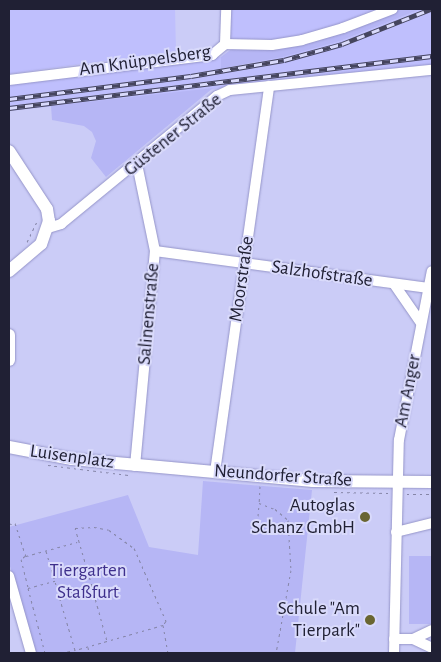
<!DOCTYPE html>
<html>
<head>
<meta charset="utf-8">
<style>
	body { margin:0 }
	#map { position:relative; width:441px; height:662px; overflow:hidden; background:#cbccf7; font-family:"Alegreya Sans",sans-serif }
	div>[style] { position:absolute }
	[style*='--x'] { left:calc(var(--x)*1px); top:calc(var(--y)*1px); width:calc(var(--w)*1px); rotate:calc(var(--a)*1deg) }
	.built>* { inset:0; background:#bfbffd }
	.green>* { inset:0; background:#b6b6f5; transform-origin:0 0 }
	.path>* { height:1px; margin-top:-0.5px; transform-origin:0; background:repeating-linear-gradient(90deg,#8585a7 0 2.5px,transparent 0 6.5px) }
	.roads { filter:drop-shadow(0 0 1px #9595c9) drop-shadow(0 0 1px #9595c9) }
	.minor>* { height:10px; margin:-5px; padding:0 5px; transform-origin:5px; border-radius:5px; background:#fff }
	.major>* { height:12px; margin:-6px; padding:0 6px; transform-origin:6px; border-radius:6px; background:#fff }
	.rail>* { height:4.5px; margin-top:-2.25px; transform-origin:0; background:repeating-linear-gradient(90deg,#d9dafb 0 8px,#45455e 0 16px); box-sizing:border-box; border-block:1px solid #45455e }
	.dots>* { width:14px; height:14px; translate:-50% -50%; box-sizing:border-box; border:2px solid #d9dafb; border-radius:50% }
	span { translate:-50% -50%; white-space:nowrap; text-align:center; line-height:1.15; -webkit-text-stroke:4px #d9dafb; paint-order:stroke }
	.street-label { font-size:19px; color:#202034 }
	.poi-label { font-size:19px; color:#202034 }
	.right { translate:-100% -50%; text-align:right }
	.park-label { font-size:19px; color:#3e2f8c }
	.frame { position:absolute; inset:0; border:10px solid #202034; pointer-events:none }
</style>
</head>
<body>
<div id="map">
	<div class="built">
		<div style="clip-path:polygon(9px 9px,175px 9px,176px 51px,9px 74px)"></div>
		<div style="clip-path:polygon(231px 9px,401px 9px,344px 31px,233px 48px,230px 38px)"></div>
		<div style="clip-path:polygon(421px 9px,432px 9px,432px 66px,9px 111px,9px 84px,221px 57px,221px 69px,241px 66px,340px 41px)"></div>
	</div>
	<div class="green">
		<div style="clip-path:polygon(401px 9px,421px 9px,340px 41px,282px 57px,221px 69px,221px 57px,233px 48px,246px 49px,384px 17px)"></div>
		<div style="clip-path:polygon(213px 88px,106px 177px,91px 158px,96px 141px,92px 132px,84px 126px,52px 120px,51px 106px)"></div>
		<div style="clip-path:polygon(203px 481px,312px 490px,295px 653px,35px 653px,9px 563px,9px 527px,128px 495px,149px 547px,198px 555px)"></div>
		<div style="left:409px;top:556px;width:23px;height:68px"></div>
	</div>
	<div class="path">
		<div style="--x:27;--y:242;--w:25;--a:-64"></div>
		<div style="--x:48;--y:465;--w:81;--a:7.1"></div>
		<div style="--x:260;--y:486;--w:17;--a:93"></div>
		<div style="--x:259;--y:503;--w:17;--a:21"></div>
		<div style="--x:275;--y:509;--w:17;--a:40"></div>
		<div style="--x:288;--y:520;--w:50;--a:86.6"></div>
		<div style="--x:291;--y:570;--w:84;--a:100.2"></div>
		<div style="--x:334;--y:492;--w:54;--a:1.1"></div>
		<div style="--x:407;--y:494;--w:25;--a:0"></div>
		<div style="--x:258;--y:516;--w:12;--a:-85"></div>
		<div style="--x:9;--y:524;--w:6;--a:-9"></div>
		<div style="--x:15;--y:523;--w:35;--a:72"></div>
		<div style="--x:26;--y:556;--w:53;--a:-15.4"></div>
		<div style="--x:94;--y:527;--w:15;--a:11"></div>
		<div style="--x:109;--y:530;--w:31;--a:36"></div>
		<div style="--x:134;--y:548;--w:80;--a:66.3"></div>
		<div style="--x:166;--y:621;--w:5;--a:127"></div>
		<div style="--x:163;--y:625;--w:91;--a:164.1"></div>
		<div style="--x:75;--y:650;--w:56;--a:-106.5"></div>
		<div style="--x:59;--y:596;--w:34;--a:-17"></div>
		<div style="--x:92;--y:586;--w:60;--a:-106.3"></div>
		<div style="--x:75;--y:528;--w:19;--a:-3"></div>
		<div style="--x:46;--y:551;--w:46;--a:73.5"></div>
		<div style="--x:25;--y:556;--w:5;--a:143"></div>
		<div style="--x:21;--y:559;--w:30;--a:76"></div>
		<div style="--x:28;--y:588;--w:28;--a:-15"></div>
		<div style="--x:92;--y:587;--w:56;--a:74.5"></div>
		<div style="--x:28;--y:588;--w:67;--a:75.3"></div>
		<div style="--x:163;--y:625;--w:28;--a:80"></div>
		<div style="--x:88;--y:647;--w:6;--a:81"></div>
		<div style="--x:61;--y:653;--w:14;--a:-12"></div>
	</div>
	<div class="roads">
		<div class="minor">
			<div style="--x:225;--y:44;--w:35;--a:-88"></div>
			<div style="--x:9;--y:80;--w:205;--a:-7"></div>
			<div style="--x:212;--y:55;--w:17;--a:-40"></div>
			<div style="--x:225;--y:44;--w:47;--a:1.2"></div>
			<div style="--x:272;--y:45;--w:30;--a:-9"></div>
			<div style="--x:302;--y:40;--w:43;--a:-16.3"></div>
			<div style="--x:343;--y:28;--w:53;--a:-20.8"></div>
			<div style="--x:48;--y:228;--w:14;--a:-17"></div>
			<div style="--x:61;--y:224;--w:202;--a:-39.4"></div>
			<div style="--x:217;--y:96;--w:14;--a:-25"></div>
			<div style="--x:230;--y:90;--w:203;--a:-5.7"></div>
			<div style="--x:155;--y:251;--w:276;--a:7.7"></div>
			<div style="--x:394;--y:284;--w:47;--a:55.3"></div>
			<div style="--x:135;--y:466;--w:216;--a:-84.7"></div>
			<div style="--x:155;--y:251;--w:89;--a:-101.7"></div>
			<div style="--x:215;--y:472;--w:390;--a:-82"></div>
			<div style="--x:396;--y:532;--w:37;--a:-14"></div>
			<div style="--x:9;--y:576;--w:80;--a:74.1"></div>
			<div style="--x:394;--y:639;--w:19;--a:0"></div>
			<div style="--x:413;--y:639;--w:21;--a:25"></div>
			<div style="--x:413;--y:639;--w:21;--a:-25"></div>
			<div style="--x:394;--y:653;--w:213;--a:-88.7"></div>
			<div style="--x:399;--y:440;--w:172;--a:-79"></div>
		</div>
		<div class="major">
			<div style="--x:9;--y:151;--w:69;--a:56.8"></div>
			<div style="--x:47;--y:209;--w:12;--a:81"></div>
			<div style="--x:49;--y:221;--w:24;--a:109"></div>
			<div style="--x:41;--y:244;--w:42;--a:139.8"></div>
			<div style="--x:9;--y:335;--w:25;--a:90"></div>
			<div style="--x:9;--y:447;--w:64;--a:10.8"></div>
			<div style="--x:72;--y:459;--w:242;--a:5.2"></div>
			<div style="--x:313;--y:481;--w:119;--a:0.5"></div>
		</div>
	</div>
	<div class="rail">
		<div style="--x:9;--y:99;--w:183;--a:-7.2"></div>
		<div style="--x:191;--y:76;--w:94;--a:-9.8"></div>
		<div style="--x:284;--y:60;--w:60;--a:-15.4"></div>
		<div style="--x:342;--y:44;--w:96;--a:-21.5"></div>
		<div style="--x:9;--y:108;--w:426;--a:-7"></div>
	</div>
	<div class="dots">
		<div style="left:365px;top:517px;background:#696531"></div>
		<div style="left:370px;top:620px;background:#696531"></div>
	</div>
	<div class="street-label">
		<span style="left:145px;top:61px;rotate:-8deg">Am Knüppelsberg</span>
		<span style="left:173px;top:135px;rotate:-39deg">Güstener Straße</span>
		<span style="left:322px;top:274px;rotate:8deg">Salzhofstraße</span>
		<span style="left:242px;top:279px;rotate:-82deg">Moorstraße</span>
		<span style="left:149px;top:314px;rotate:-85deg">Salinenstraße</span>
		<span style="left:408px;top:391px;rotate:-79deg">Am Anger</span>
		<span style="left:72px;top:457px;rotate:8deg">Luisenplatz</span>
		<span style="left:283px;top:476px;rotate:4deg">Neundorfer Straße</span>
	</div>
	<div class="poi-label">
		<span class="right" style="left:355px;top:517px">Autoglas<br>Schanz GmbH</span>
		<span class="right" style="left:360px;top:620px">Schule "Am<br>Tierpark"</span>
	</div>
	<div class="park-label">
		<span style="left:88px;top:582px">Tiergarten<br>Staßfurt</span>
	</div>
	<div class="frame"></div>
</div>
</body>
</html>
